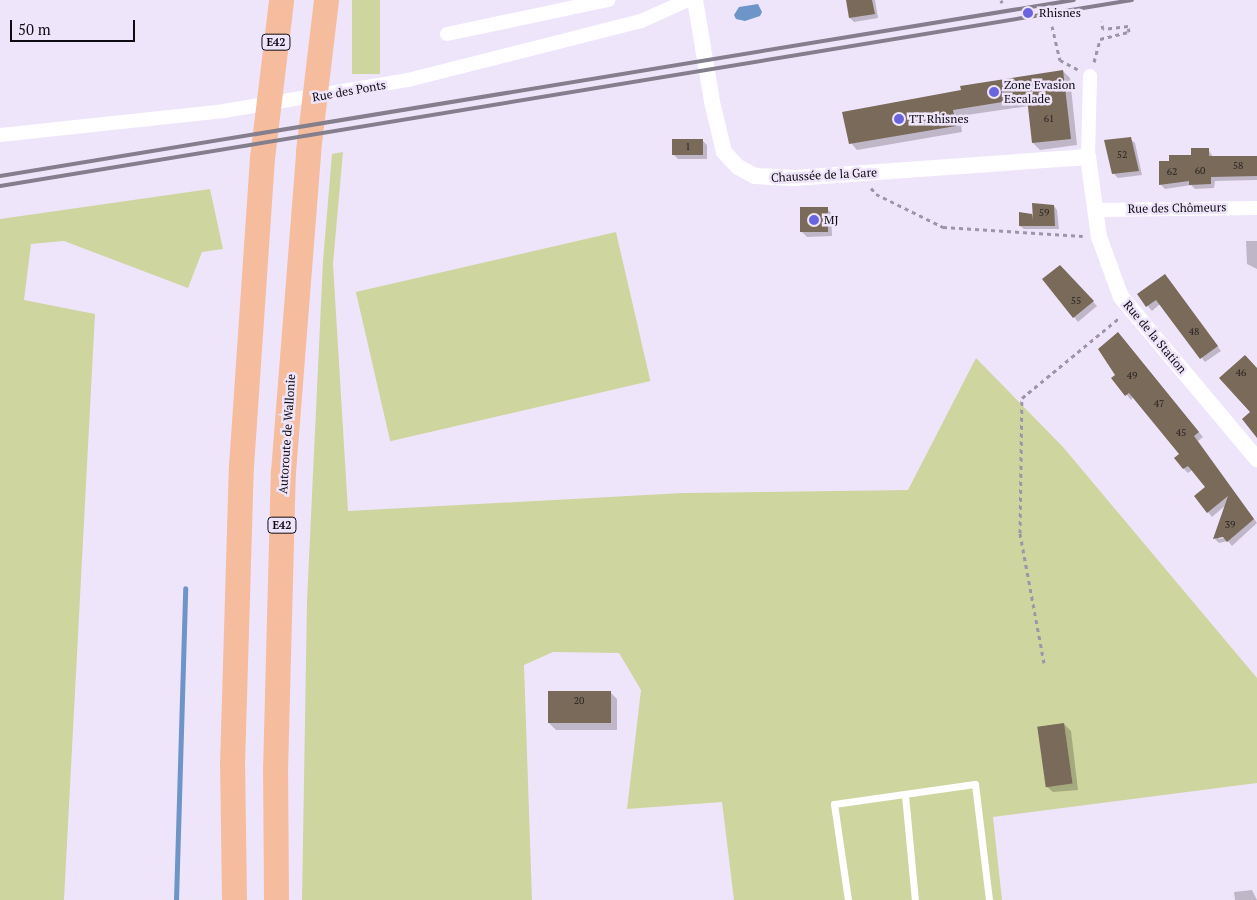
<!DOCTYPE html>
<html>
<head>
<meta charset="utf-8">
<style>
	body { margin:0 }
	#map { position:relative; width:1257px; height:900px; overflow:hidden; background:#efe5fb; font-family:"PT Serif",serif }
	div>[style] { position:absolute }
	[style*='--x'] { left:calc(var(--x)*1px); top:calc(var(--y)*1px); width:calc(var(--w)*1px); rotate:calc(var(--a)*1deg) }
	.green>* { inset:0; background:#cfd59e; transform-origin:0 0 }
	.water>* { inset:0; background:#6d95c8 }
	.shadow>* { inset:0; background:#0003 }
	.stream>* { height:5px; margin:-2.5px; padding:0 2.5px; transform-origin:2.5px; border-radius:2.5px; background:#6d95c8 }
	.building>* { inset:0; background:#796a5a; transform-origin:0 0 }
	.path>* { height:3px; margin-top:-1.5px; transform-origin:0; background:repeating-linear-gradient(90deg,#9d96a7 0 4px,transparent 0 8px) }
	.service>* { height:7px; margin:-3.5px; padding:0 3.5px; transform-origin:3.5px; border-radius:3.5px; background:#fff }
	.minor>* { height:14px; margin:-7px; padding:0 7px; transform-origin:7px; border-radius:7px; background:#fff }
	.tertiary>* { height:16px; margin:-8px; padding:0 8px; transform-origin:8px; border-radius:8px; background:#fff }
	.motorway>* { height:25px; margin:-12.5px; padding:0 12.5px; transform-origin:12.5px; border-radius:12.5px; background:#f6bc9e }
	.rail>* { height:4px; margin:-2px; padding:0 2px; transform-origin:2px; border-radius:2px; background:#857e8d }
	.dots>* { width:14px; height:14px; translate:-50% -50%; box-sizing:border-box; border:2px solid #efe5fb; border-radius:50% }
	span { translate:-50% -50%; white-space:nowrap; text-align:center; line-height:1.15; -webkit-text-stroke:5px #efe5fb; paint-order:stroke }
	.number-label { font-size:10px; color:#292324 }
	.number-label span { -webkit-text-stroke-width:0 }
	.shield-label span { padding:1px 4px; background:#efe5fb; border:1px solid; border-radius:4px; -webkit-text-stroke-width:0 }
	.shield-label { font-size:11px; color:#0e0b12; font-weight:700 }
	.poi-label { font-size:12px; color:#0e0b12 }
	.left { translate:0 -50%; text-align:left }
	.street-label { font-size:12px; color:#0e0b12 }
	.scale { position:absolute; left:10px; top:20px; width:125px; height:22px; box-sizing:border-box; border:2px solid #0e0b12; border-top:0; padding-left:6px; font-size:15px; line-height:18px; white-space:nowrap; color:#0e0b12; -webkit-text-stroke:4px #efe5fb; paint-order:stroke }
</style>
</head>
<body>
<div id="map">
	<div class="green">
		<div style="left:352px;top:0;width:28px;height:74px"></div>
		<div style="clip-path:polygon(343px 152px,333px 264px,348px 511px,683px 493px,908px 490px,976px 358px,1063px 447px,1257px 678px,1257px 783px,993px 817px,1002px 900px,734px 900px,722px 802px,627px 809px,641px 690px,619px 653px,553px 652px,524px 665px,532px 900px,302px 900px,307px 601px,323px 261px,332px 154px)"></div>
		<div style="clip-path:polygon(210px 189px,223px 249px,202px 252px,188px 288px,64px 241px,31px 244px,24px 300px,95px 314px,64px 900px,0 900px,0 219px)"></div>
		<div style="left:616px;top:232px;width:153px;height:267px;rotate:77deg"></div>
	</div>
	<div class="water">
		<div style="clip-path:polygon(758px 4px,762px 12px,760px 16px,745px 21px,736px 19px,734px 15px,739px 7px)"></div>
	</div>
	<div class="shadow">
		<div style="clip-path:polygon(847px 0,875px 0,878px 18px,854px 22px,850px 18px)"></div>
		<div style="clip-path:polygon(1063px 71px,1070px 78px,1077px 145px,1040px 150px,1033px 143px,1029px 106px,960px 116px,962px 132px,857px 150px,851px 143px)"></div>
		<div style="clip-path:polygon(1130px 139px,1135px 143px,1142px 175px,1118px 178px,1113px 173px)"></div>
		<div style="clip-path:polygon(703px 141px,707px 145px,707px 159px,678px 159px,673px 154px)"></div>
		<div style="clip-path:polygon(1208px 149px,1213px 157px,1257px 157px,1257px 180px,1215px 181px,1214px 188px,1195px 189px,1191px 185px,1165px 189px,1160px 184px,1170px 162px)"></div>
		<div style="clip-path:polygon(1054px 206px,1057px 210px,1059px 229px,1024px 229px,1020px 226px,1032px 215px,1034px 217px)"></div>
		<div style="clip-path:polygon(827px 209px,831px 213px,832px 236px,807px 237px,802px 232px)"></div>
		<div style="clip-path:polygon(1246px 241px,1257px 241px,1257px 269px,1247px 264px)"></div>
		<div style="clip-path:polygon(1060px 266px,1097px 306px,1078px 322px,1074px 317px)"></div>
		<div style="clip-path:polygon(1169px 280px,1221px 351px,1205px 362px,1160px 304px,1152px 311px,1138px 295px)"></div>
		<div style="clip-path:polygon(evenodd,1122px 338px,1203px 437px,1198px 441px,1257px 523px,1232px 546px,1228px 541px,1219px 543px,1215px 539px,1226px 505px,1212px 517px,1208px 512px,1196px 496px,1207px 487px,1192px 470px,1188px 473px,1184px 469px,1176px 458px,1181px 454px,1133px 397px,1131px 400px,1113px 378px,1116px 376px,1122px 338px,1229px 535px,1229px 537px,1219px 539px,1219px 537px,1229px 535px)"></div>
		<div style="clip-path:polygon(610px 692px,617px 699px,617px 730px,556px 730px,549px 723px)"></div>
		<div style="clip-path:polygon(1064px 724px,1071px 731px,1078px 790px,1053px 792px,1046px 786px)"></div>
		<div style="clip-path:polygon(1252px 890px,1257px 900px,1235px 900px,1234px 892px)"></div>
	</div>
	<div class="stream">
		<div style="--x:176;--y:900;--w:312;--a:-88.3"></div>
	</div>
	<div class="building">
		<div style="clip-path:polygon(846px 0,872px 0,875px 14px,849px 18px)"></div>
		<div style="clip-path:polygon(1063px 70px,1071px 139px,1032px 143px,1027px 98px,953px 110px,956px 126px,849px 144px,842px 112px,961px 90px,960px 86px)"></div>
		<div style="clip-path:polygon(1131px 137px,1139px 171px,1112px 174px,1104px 140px)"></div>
		<div style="left:672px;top:139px;width:31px;height:16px"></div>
		<div style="clip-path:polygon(1191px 148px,1209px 148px,1209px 156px,1257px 156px,1257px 176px,1211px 177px,1211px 184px,1189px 185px,1189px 181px,1159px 185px,1159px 161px,1169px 161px,1169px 155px,1191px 155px)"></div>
		<div style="clip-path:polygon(1032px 203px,1054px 205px,1055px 226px,1019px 226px,1019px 212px,1032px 214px,1033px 221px)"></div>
		<div style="left:828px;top:207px;width:25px;height:28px;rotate:90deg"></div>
		<div style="clip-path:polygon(1060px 265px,1094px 301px,1073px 318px,1042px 279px)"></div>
		<div style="clip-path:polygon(1165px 274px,1218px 346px,1200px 359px,1156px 300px,1146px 307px,1137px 294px)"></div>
		<div style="clip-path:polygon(1118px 332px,1199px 432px,1194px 436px,1254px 519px,1227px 542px,1223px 537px,1213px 539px,1228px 496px,1207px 513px,1194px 496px,1205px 487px,1188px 466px,1183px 469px,1174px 458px,1179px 454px,1129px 393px,1125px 396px,1111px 378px,1115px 375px,1098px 349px)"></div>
		<div style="clip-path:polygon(1245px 355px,1257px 368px,1257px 438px,1242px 419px,1250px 412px,1219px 378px)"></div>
		<div style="left:548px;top:691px;width:63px;height:32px"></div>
		<div style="left:1064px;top:723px;width:61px;height:27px;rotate:82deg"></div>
	</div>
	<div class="path">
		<div style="--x:1001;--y:0;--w:3;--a:72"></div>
		<div style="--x:1052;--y:26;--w:35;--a:77"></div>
		<div style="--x:1060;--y:60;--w:21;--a:28"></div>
		<div style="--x:1094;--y:62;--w:24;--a:-75"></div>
		<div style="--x:1100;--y:39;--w:30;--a:-14"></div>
		<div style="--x:1129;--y:32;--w:6;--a:-99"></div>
		<div style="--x:1128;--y:26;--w:25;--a:173"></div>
		<div style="--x:1103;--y:29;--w:8;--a:-104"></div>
		<div style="--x:871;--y:188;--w:8;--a:50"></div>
		<div style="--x:876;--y:194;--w:75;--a:26.2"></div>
		<div style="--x:943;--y:227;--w:140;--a:3.7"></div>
		<div style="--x:1044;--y:663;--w:132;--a:-100.5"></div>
		<div style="--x:1020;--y:533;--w:135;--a:-89.2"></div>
		<div style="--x:1022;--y:398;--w:126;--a:-39.5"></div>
	</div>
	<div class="service">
		<div style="--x:905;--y:795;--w:105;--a:84.6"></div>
		<div style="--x:848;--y:900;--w:97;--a:-98.3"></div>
		<div style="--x:834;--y:804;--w:142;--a:-8.1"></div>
		<div style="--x:975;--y:784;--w:117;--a:83.1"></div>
	</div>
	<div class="minor">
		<div style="--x:447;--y:34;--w:165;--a:-11.9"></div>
		<div style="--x:0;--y:135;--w:225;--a:-6.1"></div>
		<div style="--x:224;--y:111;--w:187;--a:-9.6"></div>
		<div style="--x:408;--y:80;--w:240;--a:-14.2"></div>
		<div style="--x:641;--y:21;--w:51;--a:-24.1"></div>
		<div style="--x:1088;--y:157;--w:81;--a:-88.6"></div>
		<div style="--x:1097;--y:210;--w:160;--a:-0.7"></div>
	</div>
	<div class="tertiary">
		<div style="--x:695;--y:0;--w:103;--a:80.5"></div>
		<div style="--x:712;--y:102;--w:51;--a:76.5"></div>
		<div style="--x:724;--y:152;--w:21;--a:47"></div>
		<div style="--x:738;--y:167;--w:19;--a:28"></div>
		<div style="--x:755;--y:176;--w:39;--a:3"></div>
		<div style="--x:794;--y:178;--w:295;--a:-4.1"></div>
		<div style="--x:1088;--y:157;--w:81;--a:82.2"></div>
		<div style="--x:1099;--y:237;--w:64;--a:69.9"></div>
		<div style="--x:1121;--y:297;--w:212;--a:50"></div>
	</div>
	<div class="motorway">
		<div style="--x:234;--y:900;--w:135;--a:-90.8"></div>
		<div style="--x:232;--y:765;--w:299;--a:-88.3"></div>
		<div style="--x:241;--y:466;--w:309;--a:-86.1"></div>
		<div style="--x:262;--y:158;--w:159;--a:-83.1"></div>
		<div style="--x:276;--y:900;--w:129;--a:-90.4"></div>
		<div style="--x:275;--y:771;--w:299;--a:-88.5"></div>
		<div style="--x:283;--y:472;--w:322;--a:-85.5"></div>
		<div style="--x:308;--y:151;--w:152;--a:-83.2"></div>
	</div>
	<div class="rail">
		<div style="--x:0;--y:176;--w:1088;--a:-9.31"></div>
		<div style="--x:0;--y:186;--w:1147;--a:-9.33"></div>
	</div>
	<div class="dots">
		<div style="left:1028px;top:13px;background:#6a65df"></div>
		<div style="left:994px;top:92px;background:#6a65df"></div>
		<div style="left:899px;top:119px;background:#6a65df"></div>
		<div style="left:814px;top:220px;background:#6a65df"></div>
	</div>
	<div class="number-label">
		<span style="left:1049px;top:119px">61</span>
		<span style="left:688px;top:147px">1</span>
		<span style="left:1122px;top:155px">52</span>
		<span style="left:1238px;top:166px">58</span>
		<span style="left:1200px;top:171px">60</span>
		<span style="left:1172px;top:172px">62</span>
		<span style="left:1044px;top:213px">59</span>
		<span style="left:1076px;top:301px">55</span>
		<span style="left:1194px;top:332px">48</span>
		<span style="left:1241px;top:373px">46</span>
		<span style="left:1132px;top:376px">49</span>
		<span style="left:1159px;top:404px">47</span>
		<span style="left:1181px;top:433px">45</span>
		<span style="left:1230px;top:525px">39</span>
		<span style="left:579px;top:701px">20</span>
	</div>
	<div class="shield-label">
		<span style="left:276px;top:42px">E42</span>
		<span style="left:282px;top:525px">E42</span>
	</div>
	<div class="poi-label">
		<span class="left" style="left:1039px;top:13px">Rhisnes</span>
		<span class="left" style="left:1004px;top:92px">Zone Evasion<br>Escalade</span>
		<span class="left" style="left:909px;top:119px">TT Rhisnes</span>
		<span class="left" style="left:824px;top:220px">MJ</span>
	</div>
	<div class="street-label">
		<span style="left:349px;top:91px;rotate:-10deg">Rue des Ponts</span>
		<span style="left:824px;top:175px;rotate:-3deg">Chaussée de la Gare</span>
		<span style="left:1177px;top:208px;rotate:-1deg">Rue des Chômeurs</span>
		<span style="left:1155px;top:337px;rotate:50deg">Rue de la Station</span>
		<span style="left:287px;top:434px;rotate:-86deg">Autoroute de Wallonie</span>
	</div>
	<div class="scale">50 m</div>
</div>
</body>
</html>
